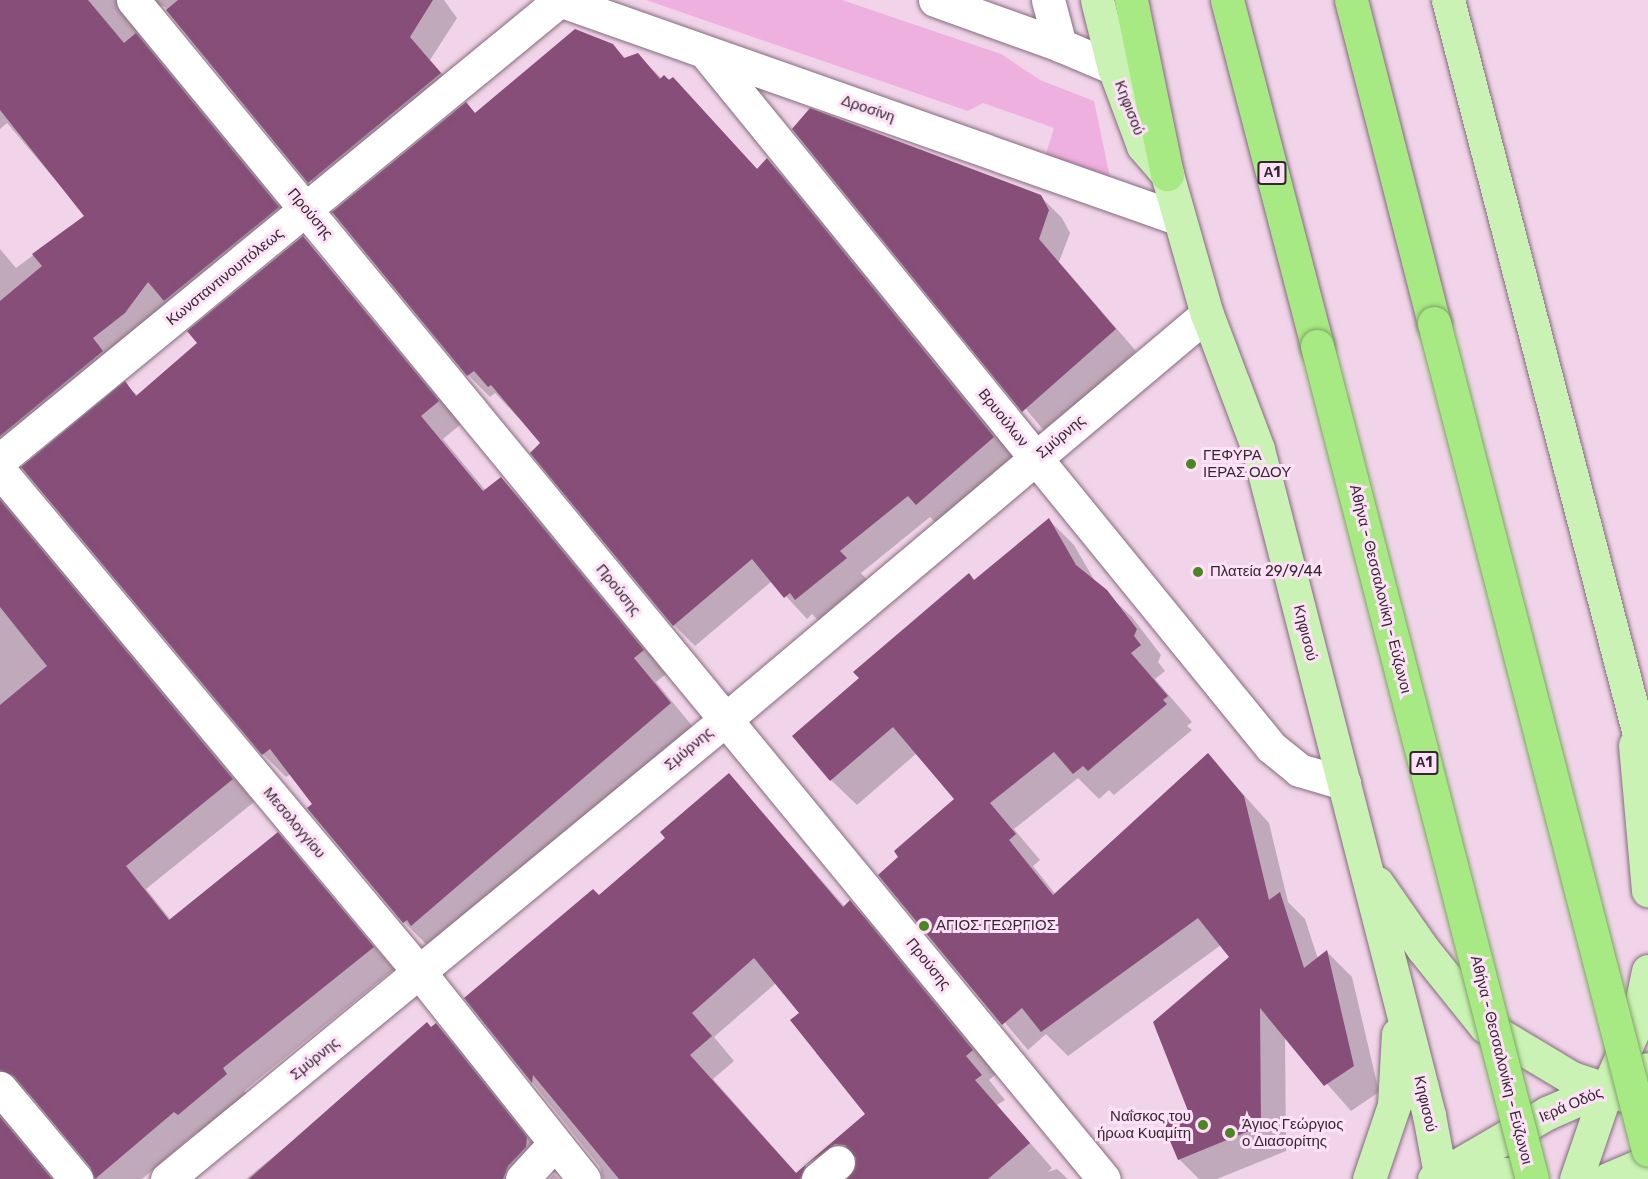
<!DOCTYPE html>
<html>
<head>
<meta charset="utf-8">
<style>
	body { margin:0 }
	#map { position:relative; width:1648px; height:1179px; overflow:hidden; background:#f1d4e9; font-family:Rubik,sans-serif }
	div>[style] { position:absolute }
	[style*='--x'] { left:calc(var(--x)*1px); top:calc(var(--y)*1px); width:calc(var(--w)*1px); rotate:calc(var(--a)*1deg) }
	.green>* { inset:0; background:#eeb0de }
	.shadow>* { inset:0; background:#0003 }
	.building>* { inset:0; background:#864e78 }
	.roads { filter:drop-shadow(0 0 2px #846b7d) drop-shadow(0 0 2px #846b7d) }
	.minor>* { height:33px; margin:-16.5px; padding:0 16.5px; transform-origin:16.5px; border-radius:16.5px; background:#fff }
	.major>* { height:33px; margin:-16.5px; padding:0 16.5px; transform-origin:16.5px; border-radius:16.5px; background:#caf2b4 }
	.highway>* { height:33px; margin:-16.5px; padding:0 16.5px; transform-origin:16.5px; border-radius:16.5px; background:#a7e982 }
	.bridges { filter:drop-shadow(0 0 2px #7ea565) drop-shadow(0 0 2px #7ea565) }
	.highway-bridge>* { height:33px; margin:-16.5px; padding:0 16.5px; transform-origin:16.5px; border-radius:16.5px; background:#a7e982 }
	.dots>* { width:16px; height:16px; translate:-50% -50%; box-sizing:border-box; border:3px solid #fee1f6; border-radius:50% }
	span { translate:-50% -50%; white-space:nowrap; text-align:center; line-height:1.15; -webkit-text-stroke:6px #fee1f6; paint-order:stroke }
	.shield-label span { padding:2px 4px; background:#fee1f6; border:2px solid; border-radius:4px; -webkit-text-stroke-width:0 }
	.shield-label { font-size:14px; color:#332830; font-weight:700 }
	.street-label { font-size:15px; color:#332830 }
	.poi-label { font-size:15px; color:#332830 }
	.left { translate:0 -50%; text-align:left }
	.right { translate:-100% -50%; text-align:right }
</style>
</head>
<body>
<div id="map">
	<div class="green">
		<div style="clip-path:polygon(646px 0,842px 0,1001px 54px,1040px 80px,1094px 101px,1111px 182px,1044px 160px,1054px 128px,983px 103px,968px 111px)"></div>
	</div>
	<div class="shadow">
		<div style="clip-path:polygon(0 0,444px 0,457px 18px,430px 60px,462px 96px,331px 204px,165px 7px,153px 3px,137px 15px,140px 35px,300px 229px,9px 468px,3px 498px,254px 802px,146px 889px,171px 920px,278px 834px,394px 969px,244px 1091px,248px 1096px,200px 1136px,197px 1132px,142px 1179px,96px 1179px,92px 1166px,32px 1095px,20px 1091px,3px 1113px,53px 1179px,0 1179px,0 249px,16px 268px,86px 216px,7px 123px,0 129px)"></div>
		<div style="clip-path:polygon(612px 45px,626px 59px,638px 55px,662px 79px,673px 79px,758px 170px,767px 160px,788px 181px,1015px 459px,939px 526px,930px 517px,861px 573px,867px 580px,818px 620px,812px 614px,807px 619px,772px 581px,695px 646px,674px 625px,542px 443px,495px 393px,490px 397px,468px 375px,334px 212px,466px 104px,476px 114px)"></div>
		<div style="clip-path:polygon(794px 129px,1040px 196px,1062px 218px,1070px 233px,1059px 262px,1136px 351px,1045px 432px)"></div>
		<div style="clip-path:polygon(303px 238px,461px 424px,443px 439px,486px 491px,501px 479px,524px 502px,666px 674px,656px 682px,693px 727px,427px 945px,404px 922px,291px 774px,286px 777px,263px 754px,23px 467px,125px 384px,138px 396px,199px 343px)"></div>
		<div style="clip-path:polygon(1049px 520px,1074px 545px,1096px 583px,1132px 617px,1161px 655px,1158px 662px,1165px 671px,1155px 679px,1192px 722px,1187px 726px,1192px 730px,1114px 795px,1109px 790px,1099px 799px,1078px 778px,1014px 829px,1040px 860px,1033px 866px,1056px 895px,1208px 755px,1269px 823px,1288px 902px,1305px 919px,1318px 959px,1327px 952px,1352px 977px,1379px 1092px,1351px 1111px,1285px 1036px,1286px 1151px,1217px 1179px,1199px 1179px,1179px 1159px,1231px 957px,1221px 945px,1068px 1056px,1046px 1034px,1028px 1050px,880px 875px,956px 799px,917px 753px,857px 805px,831px 780px,975px 581px)"></div>
		<div style="clip-path:polygon(evenodd,729px 775px,845px 907px,850px 902px,874px 926px,996px 1074px,989px 1080px,1005px 1100px,997px 1105px,1052px 1168px,1048px 1172px,1057px 1169px,1068px 1179px,847px 1179px,856px 1170px,842px 1179px,603px 1179px,600px 1167px,466px 999px,599px 897px,668px 839px,729px 775px,776px 983px,801px 1013px,818px 1051px,816px 1053px,867px 1114px,797px 1174px,713px 1079px,734px 1061px,714px 1037px,776px 983px)"></div>
		<div style="clip-path:polygon(436px 1025px,459px 1048px,553px 1166px,543px 1179px,246px 1179px)"></div>
		<div style="clip-path:polygon(554px 1174px,559px 1179px,549px 1179px)"></div>
	</div>
	<div class="building">
		<div style="clip-path:polygon(0 0,88px 0,124px 43px,136px 33px,279px 207px,164px 301px,148px 282px,125px 313px,93px 338px,103px 351px,0 436px,0 301px,42px 266px,32px 254px,84px 216px,0 110px)"></div>
		<div style="clip-path:polygon(178px 0,433px 0,410px 37px,441px 73px,308px 183px,166px 10px)"></div>
		<div style="clip-path:polygon(575px 29px,613px 44px,624px 58px,638px 53px,660px 79px,664px 75px,669px 80px,673px 77px,757px 169px,767px 158px,994px 437px,916px 505px,908px 496px,840px 551px,847px 558px,795px 600px,790px 593px,784px 598px,752px 559px,673px 626px,530px 453px,540px 443px,491px 385px,488px 387px,474px 371px,467px 376px,332px 212px,466px 102px,475px 113px)"></div>
		<div style="clip-path:polygon(810px 108px,1041px 195px,1049px 210px,1039px 239px,1116px 329px,1022px 412px,792px 129px)"></div>
		<div style="clip-path:polygon(303px 236px,439px 401px,421px 416px,483px 491px,501px 477px,644px 650px,634px 658px,671px 703px,411px 926px,407px 920px,403px 923px,307px 808px,312px 804px,270px 749px,262px 755px,21px 467px,125px 381px,136px 396px,197px 343px,187px 331px)"></div>
		<div style="clip-path:polygon(0 500px,233px 779px,126px 866px,169px 920px,278px 832px,374px 947px,223px 1068px,227px 1074px,178px 1115px,174px 1112px,95px 1179px,90px 1167px,14px 1076px,0 1070px,0 705px,47px 666px,0 607px)"></div>
		<div style="clip-path:polygon(1049px 518px,1076px 565px,1107px 590px,1137px 629px,1134px 636px,1141px 645px,1131px 653px,1168px 696px,1163px 700px,1167px 704px,1088px 771px,1083px 766px,1073px 774px,1054px 752px,990px 803px,1016px 834px,1009px 840px,1053px 895px,1208px 753px,1244px 796px,1269px 900px,1280px 892px,1304px 968px,1327px 950px,1354px 1066px,1324px 1086px,1260px 1008px,1261px 1126px,1178px 1160px,1162px 1122px,1188px 1111px,1153px 1022px,1229px 957px,1198px 918px,1041px 1032px,1022px 1008px,1002px 1025px,878px 875px,898px 857px,894px 851px,954px 799px,893px 727px,830px 781px,792px 736px,859px 678px,853px 672px,907px 626px,969px 573px,974px 580px)"></div>
		<div style="clip-path:polygon(evenodd,729px 773px,843px 907px,850px 900px,973px 1050px,966px 1056px,982px 1075px,975px 1080px,1030px 1143px,988px 1179px,847px 1179px,855px 1169px,856px 1158px,845px 1145px,835px 1144px,806px 1165px,800px 1179px,619px 1179px,533px 1075px,532px 1083px,464px 998px,593px 889px,599px 895px,665px 838px,660px 832px,729px 773px,754px 958px,799px 1013px,790px 1020px,865px 1114px,796px 1173px,690px 1055px,712px 1036px,692px 1013px,754px 958px)"></div>
		<div style="clip-path:polygon(427px 1022px,431px 1027px,436px 1023px,527px 1137px,526px 1147px,508px 1166px,503px 1179px,249px 1179px)"></div>
		<div style="clip-path:polygon(0 1117px,52px 1179px,0 1179px)"></div>
	</div>
	<div class="roads">
		<div class="minor">
			<div style="--x:133;--y:0;--w:1527;--a:50.53"></div>
			<div style="--x:559;--y:0;--w:655;--a:19.43"></div>
			<div style="--x:935;--y:0;--w:133;--a:19.8"></div>
			<div style="--x:1060;--y:45;--w:59;--a:23.1"></div>
			<div style="--x:1048;--y:0;--w:47;--a:75.1"></div>
			<div style="--x:705;--y:52;--w:896;--a:50.84"></div>
			<div style="--x:1271;--y:747;--w:36;--a:39"></div>
			<div style="--x:1299;--y:770;--w:47;--a:16.1"></div>
			<div style="--x:0;--y:460;--w:725;--a:-39.4"></div>
			<div style="--x:0;--y:471;--w:655;--a:50.08"></div>
			<div style="--x:420;--y:973;--w:263;--a:51.5"></div>
			<div style="--x:0;--y:1088;--w:119;--a:50.1"></div>
			<div style="--x:167;--y:1179;--w:723;--a:-39.44"></div>
			<div style="--x:725;--y:720;--w:630;--a:-40.11"></div>
			<div style="--x:522;--y:1179;--w:47;--a:-47.6"></div>
			<div style="--x:818;--y:1179;--w:26;--a:-40"></div>
		</div>
		<div class="major">
			<div style="--x:1097;--y:0;--w:70;--a:76"></div>
			<div style="--x:1114;--y:68;--w:83;--a:69.6"></div>
			<div style="--x:1143;--y:146;--w:37;--a:49"></div>
			<div style="--x:1167;--y:174;--w:146;--a:74.1"></div>
			<div style="--x:1207;--y:314;--w:144;--a:69.3"></div>
			<div style="--x:1258;--y:449;--w:688;--a:75.6"></div>
			<div style="--x:1429;--y:1115;--w:65;--a:79.4"></div>
			<div style="--x:1448;--y:0;--w:795;--a:75.42"></div>
			<div style="--x:1635;--y:745;--w:146;--a:84.9"></div>
			<div style="--x:1377;--y:883;--w:80;--a:55.1"></div>
			<div style="--x:1423;--y:949;--w:99;--a:51.2"></div>
			<div style="--x:1485;--y:1026;--w:101;--a:30.9"></div>
			<div style="--x:1572;--y:1078;--w:80;--a:18.2"></div>
			<div style="--x:1442;--y:1175;--w:65;--a:-0.9"></div>
			<div style="--x:1507;--y:1174;--w:16;--a:18"></div>
			<div style="--x:1369;--y:1179;--w:78;--a:-71.3"></div>
			<div style="--x:1394;--y:1105;--w:71;--a:-86.8"></div>
			<div style="--x:1434;--y:1179;--w:131;--a:-30.3"></div>
			<div style="--x:1547;--y:1113;--w:110;--a:-23.5"></div>
			<div style="--x:1576;--y:1179;--w:95;--a:-71"></div>
			<div style="--x:1607;--y:1089;--w:76;--a:-65.8"></div>
			<div style="--x:1638;--y:1020;--w:50;--a:-78.5"></div>
			<div style="--x:1608;--y:1179;--w:43;--a:-23"></div>
		</div>
		<div class="highway">
			<div style="--x:1131;--y:0;--w:178;--a:78.3"></div>
			<div style="--x:1227;--y:0;--w:358;--a:75.4"></div>
			<div style="--x:1351;--y:0;--w:333;--a:75.6"></div>
		</div>
	</div>
	<div class="bridges">
		<div class="highway-bridge">
			<div style="--x:1434;--y:323;--w:854;--a:75.49"></div>
			<div style="--x:1317;--y:346;--w:860;--a:75.53"></div>
		</div>
	</div>
	<div class="dots">
		<div style="left:1191px;top:464px;background:#4c8622"></div>
		<div style="left:1198px;top:572px;background:#4c8622"></div>
		<div style="left:924px;top:926px;background:#4c8622"></div>
		<div style="left:1203px;top:1125px;background:#4c8622"></div>
		<div style="left:1230px;top:1133px;background:#4c8622"></div>
	</div>
	<div class="shield-label">
		<span style="left:1272px;top:173px">Α1</span>
		<span style="left:1424px;top:763px">Α1</span>
	</div>
	<div class="street-label">
		<span style="left:1129px;top:108px;rotate:69deg">Κηφισού</span>
		<span style="left:868px;top:109px;rotate:19deg">Δροσίνη</span>
		<span style="left:310px;top:214px;rotate:50deg">Προύσης</span>
		<span style="left:225px;top:277px;rotate:-39deg">Κωνσταντινουπόλεως</span>
		<span style="left:1003px;top:418px;rotate:51deg">Βρυούλων</span>
		<span style="left:1061px;top:437px;rotate:-40deg">Σμύρνης</span>
		<span style="left:1380px;top:589px;rotate:76deg">Αθήνα - Θεσσαλονίκη - Εύζωνοι</span>
		<span style="left:618px;top:590px;rotate:51deg">Προύσης</span>
		<span style="left:1305px;top:633px;rotate:76deg">Κηφισού</span>
		<span style="left:689px;top:749px;rotate:-40deg">Σμύρνης</span>
		<span style="left:294px;top:823px;rotate:50deg">Μεσολογγίου</span>
		<span style="left:928px;top:964px;rotate:51deg">Προύσης</span>
		<span style="left:315px;top:1059px;rotate:-39deg">Σμύρνης</span>
		<span style="left:1501px;top:1060px;rotate:76deg">Αθήνα - Θεσσαλονίκη - Εύζωνοι</span>
		<span style="left:1425px;top:1104px;rotate:77deg">Κηφισού</span>
		<span style="left:1571px;top:1105px;rotate:-23deg">Ιερά Οδός</span>
	</div>
	<div class="poi-label">
		<span class="left" style="left:1203px;top:464px">ΓΕΦΥΡΑ<br>ΙΕΡΑΣ ΟΔΟΥ</span>
		<span class="left" style="left:1210px;top:572px">Πλατεία 29/9/44</span>
		<span class="left" style="left:936px;top:926px">ΑΓΙΟΣ ΓΕΩΡΓΙΟΣ</span>
		<span class="right" style="left:1191px;top:1125px">Ναΐσκος του<br>ήρωα Κυαμίτη</span>
		<span class="left" style="left:1242px;top:1133px">Άγιος Γεώργιος<br>ο Διασορίτης</span>
	</div>
</div>
</body>
</html>
